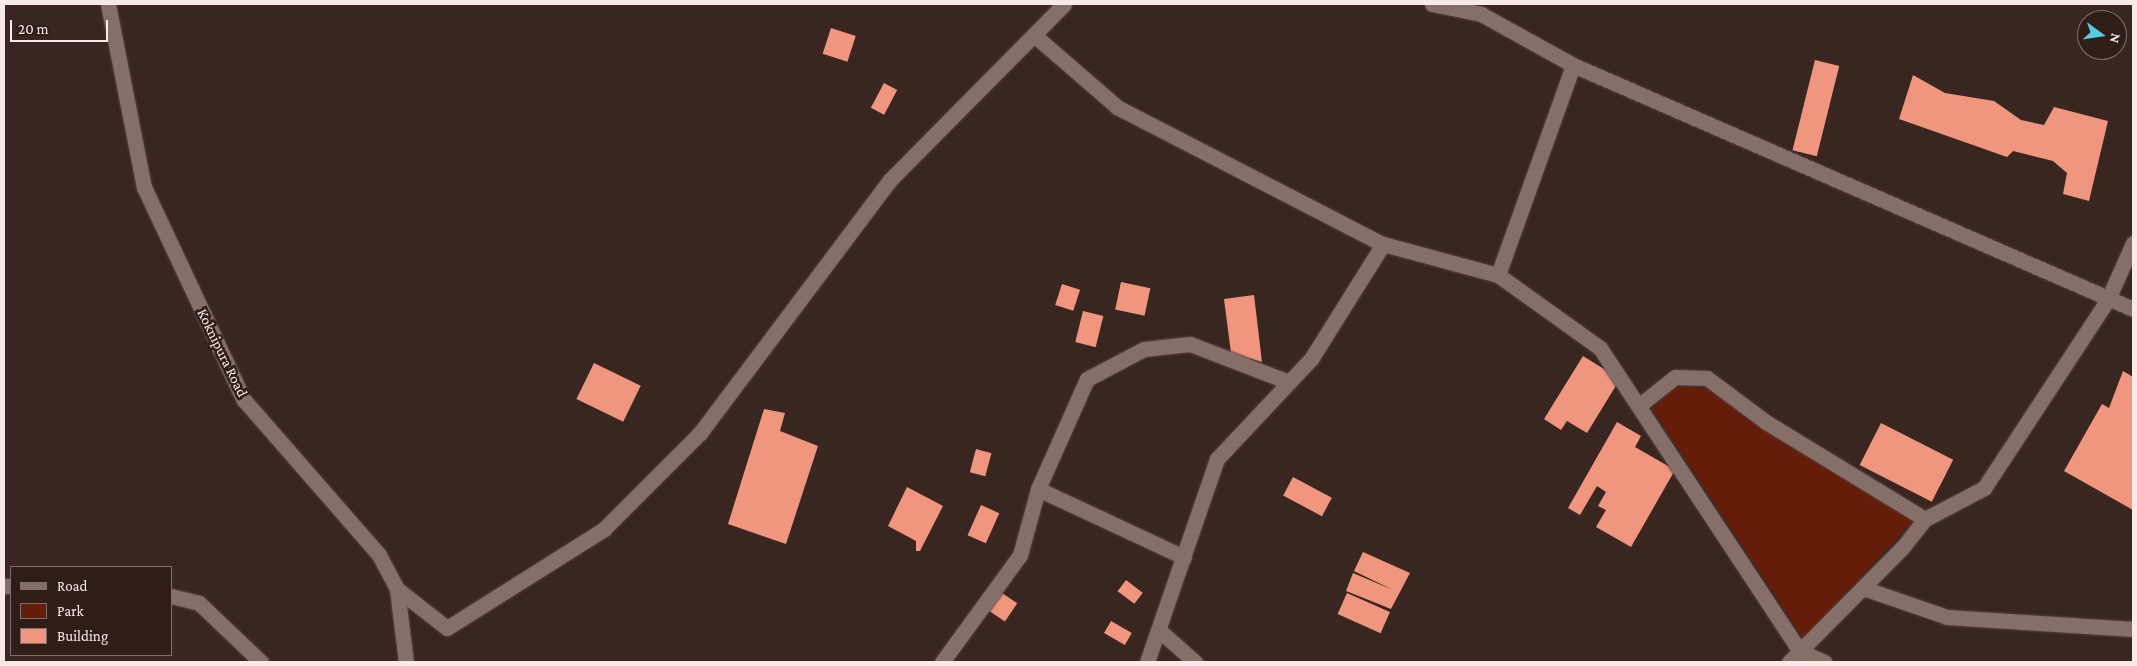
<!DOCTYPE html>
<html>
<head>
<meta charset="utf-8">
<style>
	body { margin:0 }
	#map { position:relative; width:2137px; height:666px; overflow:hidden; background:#3a2621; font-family:"Crimson Pro",serif }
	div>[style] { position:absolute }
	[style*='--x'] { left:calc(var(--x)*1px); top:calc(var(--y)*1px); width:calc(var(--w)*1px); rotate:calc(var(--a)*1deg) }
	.green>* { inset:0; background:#651d09 }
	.building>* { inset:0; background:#f0967f; transform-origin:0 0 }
	.roads { filter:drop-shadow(0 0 1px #544440) drop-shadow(0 0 1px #544440) }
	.street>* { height:15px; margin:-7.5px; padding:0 7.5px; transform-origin:7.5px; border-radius:7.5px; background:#866f68 }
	span { translate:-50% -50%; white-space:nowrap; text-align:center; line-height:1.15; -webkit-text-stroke:5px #301d18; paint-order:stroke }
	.street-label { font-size:15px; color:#f8ebe7 }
	.frame { position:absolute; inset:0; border:5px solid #f8ebe7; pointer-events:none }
	.legend { position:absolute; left:10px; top:566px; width:162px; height:90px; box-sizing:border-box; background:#301d18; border:1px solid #806f6b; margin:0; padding:6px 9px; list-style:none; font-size:15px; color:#f8ebe7 }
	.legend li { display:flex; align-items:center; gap:10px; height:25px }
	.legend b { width:25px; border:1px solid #806f6b }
	.north { position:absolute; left:2077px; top:10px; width:50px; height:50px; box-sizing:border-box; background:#301d18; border:1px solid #806f6b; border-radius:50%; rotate:104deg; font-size:14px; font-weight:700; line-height:20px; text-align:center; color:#f8ebe7 }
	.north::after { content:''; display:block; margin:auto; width:18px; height:22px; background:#57c9e3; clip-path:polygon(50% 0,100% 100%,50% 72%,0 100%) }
	.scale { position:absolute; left:10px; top:20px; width:98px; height:22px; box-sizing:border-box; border:2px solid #f8ebe7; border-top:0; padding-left:6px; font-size:15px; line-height:18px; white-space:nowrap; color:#f8ebe7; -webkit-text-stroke:4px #301d18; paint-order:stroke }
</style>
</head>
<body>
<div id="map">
	<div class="green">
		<div style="clip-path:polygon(1676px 386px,1708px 389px,1913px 521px,1803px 638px,1652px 409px)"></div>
	</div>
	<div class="building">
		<div style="left:831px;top:28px;width:26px;height:27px;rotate:18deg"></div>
		<div style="left:1815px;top:60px;width:25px;height:93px;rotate:14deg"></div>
		<div style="clip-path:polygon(1913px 75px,1945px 93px,1994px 101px,2021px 120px,2044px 125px,2054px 107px,2108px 121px,2089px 201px,2063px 194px,2067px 173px,2053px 161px,2013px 151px,2007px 157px,1899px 119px)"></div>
		<div style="left:884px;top:83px;width:15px;height:28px;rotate:28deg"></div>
		<div style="left:1121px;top:282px;width:30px;height:28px;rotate:12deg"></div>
		<div style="left:1062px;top:284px;width:19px;height:22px;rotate:18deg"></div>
		<div style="clip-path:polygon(1254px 295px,1262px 362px,1231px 353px,1224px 299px)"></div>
		<div style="left:1083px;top:311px;width:21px;height:32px;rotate:14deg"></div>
		<div style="clip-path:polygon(1583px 356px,1620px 379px,1587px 433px,1567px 421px,1561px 430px,1544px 419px)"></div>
		<div style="left:594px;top:363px;width:52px;height:40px;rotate:26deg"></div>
		<div style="clip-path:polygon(2123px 371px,2133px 377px,2133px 510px,2064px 471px,2102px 404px,2109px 408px)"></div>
		<div style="clip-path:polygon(764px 409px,785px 413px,780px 431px,818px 446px,786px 544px,728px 524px)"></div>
		<div style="clip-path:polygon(1617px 422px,1641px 436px,1635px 447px,1675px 470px,1631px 547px,1596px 527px,1606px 510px,1598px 506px,1606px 492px,1597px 486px,1580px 515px,1568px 508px)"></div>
		<div style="left:1881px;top:423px;width:81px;height:47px;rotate:27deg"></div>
		<div style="left:976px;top:449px;width:16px;height:24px;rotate:15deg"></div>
		<div style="left:1293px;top:477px;width:44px;height:21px;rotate:28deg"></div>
		<div style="clip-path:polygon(907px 487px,943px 506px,920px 551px,916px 551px,916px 541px,888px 526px)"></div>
		<div style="left:981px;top:505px;width:20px;height:33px;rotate:24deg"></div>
		<div style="clip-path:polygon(1363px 552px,1410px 573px,1391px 609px,1346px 591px,1353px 573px,1393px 590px,1354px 571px)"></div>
		<div style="left:1126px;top:580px;width:21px;height:14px;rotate:37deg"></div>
		<div style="left:999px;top:591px;width:22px;height:22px;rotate:34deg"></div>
		<div style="left:1347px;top:593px;width:47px;height:23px;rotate:24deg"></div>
		<div style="left:1111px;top:621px;width:24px;height:14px;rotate:30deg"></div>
	</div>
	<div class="roads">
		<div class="street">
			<div style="--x:108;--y:4;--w:187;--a:78.9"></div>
			<div style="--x:144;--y:187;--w:235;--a:64.9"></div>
			<div style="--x:244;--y:400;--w:206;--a:48.9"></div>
			<div style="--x:379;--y:555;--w:38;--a:62"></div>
			<div style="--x:397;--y:589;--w:74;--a:83"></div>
			<div style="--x:1432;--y:4;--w:50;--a:11.5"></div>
			<div style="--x:1481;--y:14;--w:105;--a:29"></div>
			<div style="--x:1573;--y:65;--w:611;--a:23.54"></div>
			<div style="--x:1034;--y:35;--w:110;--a:40.9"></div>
			<div style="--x:1117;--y:107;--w:299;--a:27.3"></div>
			<div style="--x:1498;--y:275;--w:125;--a:35.6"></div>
			<div style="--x:1600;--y:348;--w:363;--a:56.6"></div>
			<div style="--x:1800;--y:651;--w:27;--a:24"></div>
			<div style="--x:1641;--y:404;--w:43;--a:-38.5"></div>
			<div style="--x:1675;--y:377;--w:32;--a:2"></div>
			<div style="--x:1707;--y:378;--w:74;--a:36.7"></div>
			<div style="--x:1766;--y:422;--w:186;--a:31.4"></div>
			<div style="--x:1038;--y:489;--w:161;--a:25"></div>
			<div style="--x:4;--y:586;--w:7;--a:0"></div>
			<div style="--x:1863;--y:588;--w:89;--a:19"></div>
			<div style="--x:1947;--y:617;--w:186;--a:3.7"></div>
			<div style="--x:397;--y:589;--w:63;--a:38"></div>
			<div style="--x:447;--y:628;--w:186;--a:-32.2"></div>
			<div style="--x:604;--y:529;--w:136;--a:-45"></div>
			<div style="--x:700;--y:433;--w:316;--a:-53.1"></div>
			<div style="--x:890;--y:180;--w:247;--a:-45.3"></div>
			<div style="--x:171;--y:596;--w:29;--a:14"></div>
			<div style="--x:199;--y:603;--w:86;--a:43.6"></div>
			<div style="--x:1160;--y:631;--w:47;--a:41.5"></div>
			<div style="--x:942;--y:662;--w:132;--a:-53.9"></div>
			<div style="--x:1020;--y:555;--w:68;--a:-74.7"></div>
			<div style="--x:1038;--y:489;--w:120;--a:-66"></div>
			<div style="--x:1087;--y:379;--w:64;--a:-27.8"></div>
			<div style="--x:1144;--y:349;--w:46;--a:-6.2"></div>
			<div style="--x:1190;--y:344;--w:106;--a:21"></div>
			<div style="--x:1147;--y:662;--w:215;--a:-71"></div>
			<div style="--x:1217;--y:459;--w:137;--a:-46.8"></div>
			<div style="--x:1311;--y:359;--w:136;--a:-57.9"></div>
			<div style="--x:1383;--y:244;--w:119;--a:15.1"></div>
			<div style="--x:1498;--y:275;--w:223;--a:-70.3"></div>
			<div style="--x:1789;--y:662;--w:162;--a:-45.3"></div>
			<div style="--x:1903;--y:547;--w:36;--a:-52"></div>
			<div style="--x:1925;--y:519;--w:67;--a:-27.7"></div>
			<div style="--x:1984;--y:488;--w:226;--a:-56.7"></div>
			<div style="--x:2108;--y:299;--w:61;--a:-65.9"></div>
		</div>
	</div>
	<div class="street-label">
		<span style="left:222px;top:353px;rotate:64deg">Koknipura Road</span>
	</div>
	<div class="frame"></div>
	<ul class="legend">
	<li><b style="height:6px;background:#866f68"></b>Road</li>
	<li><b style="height:14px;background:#651d09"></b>Park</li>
	<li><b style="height:14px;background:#f0967f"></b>Building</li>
	</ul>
	<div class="north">N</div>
	<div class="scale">20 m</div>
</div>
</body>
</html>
